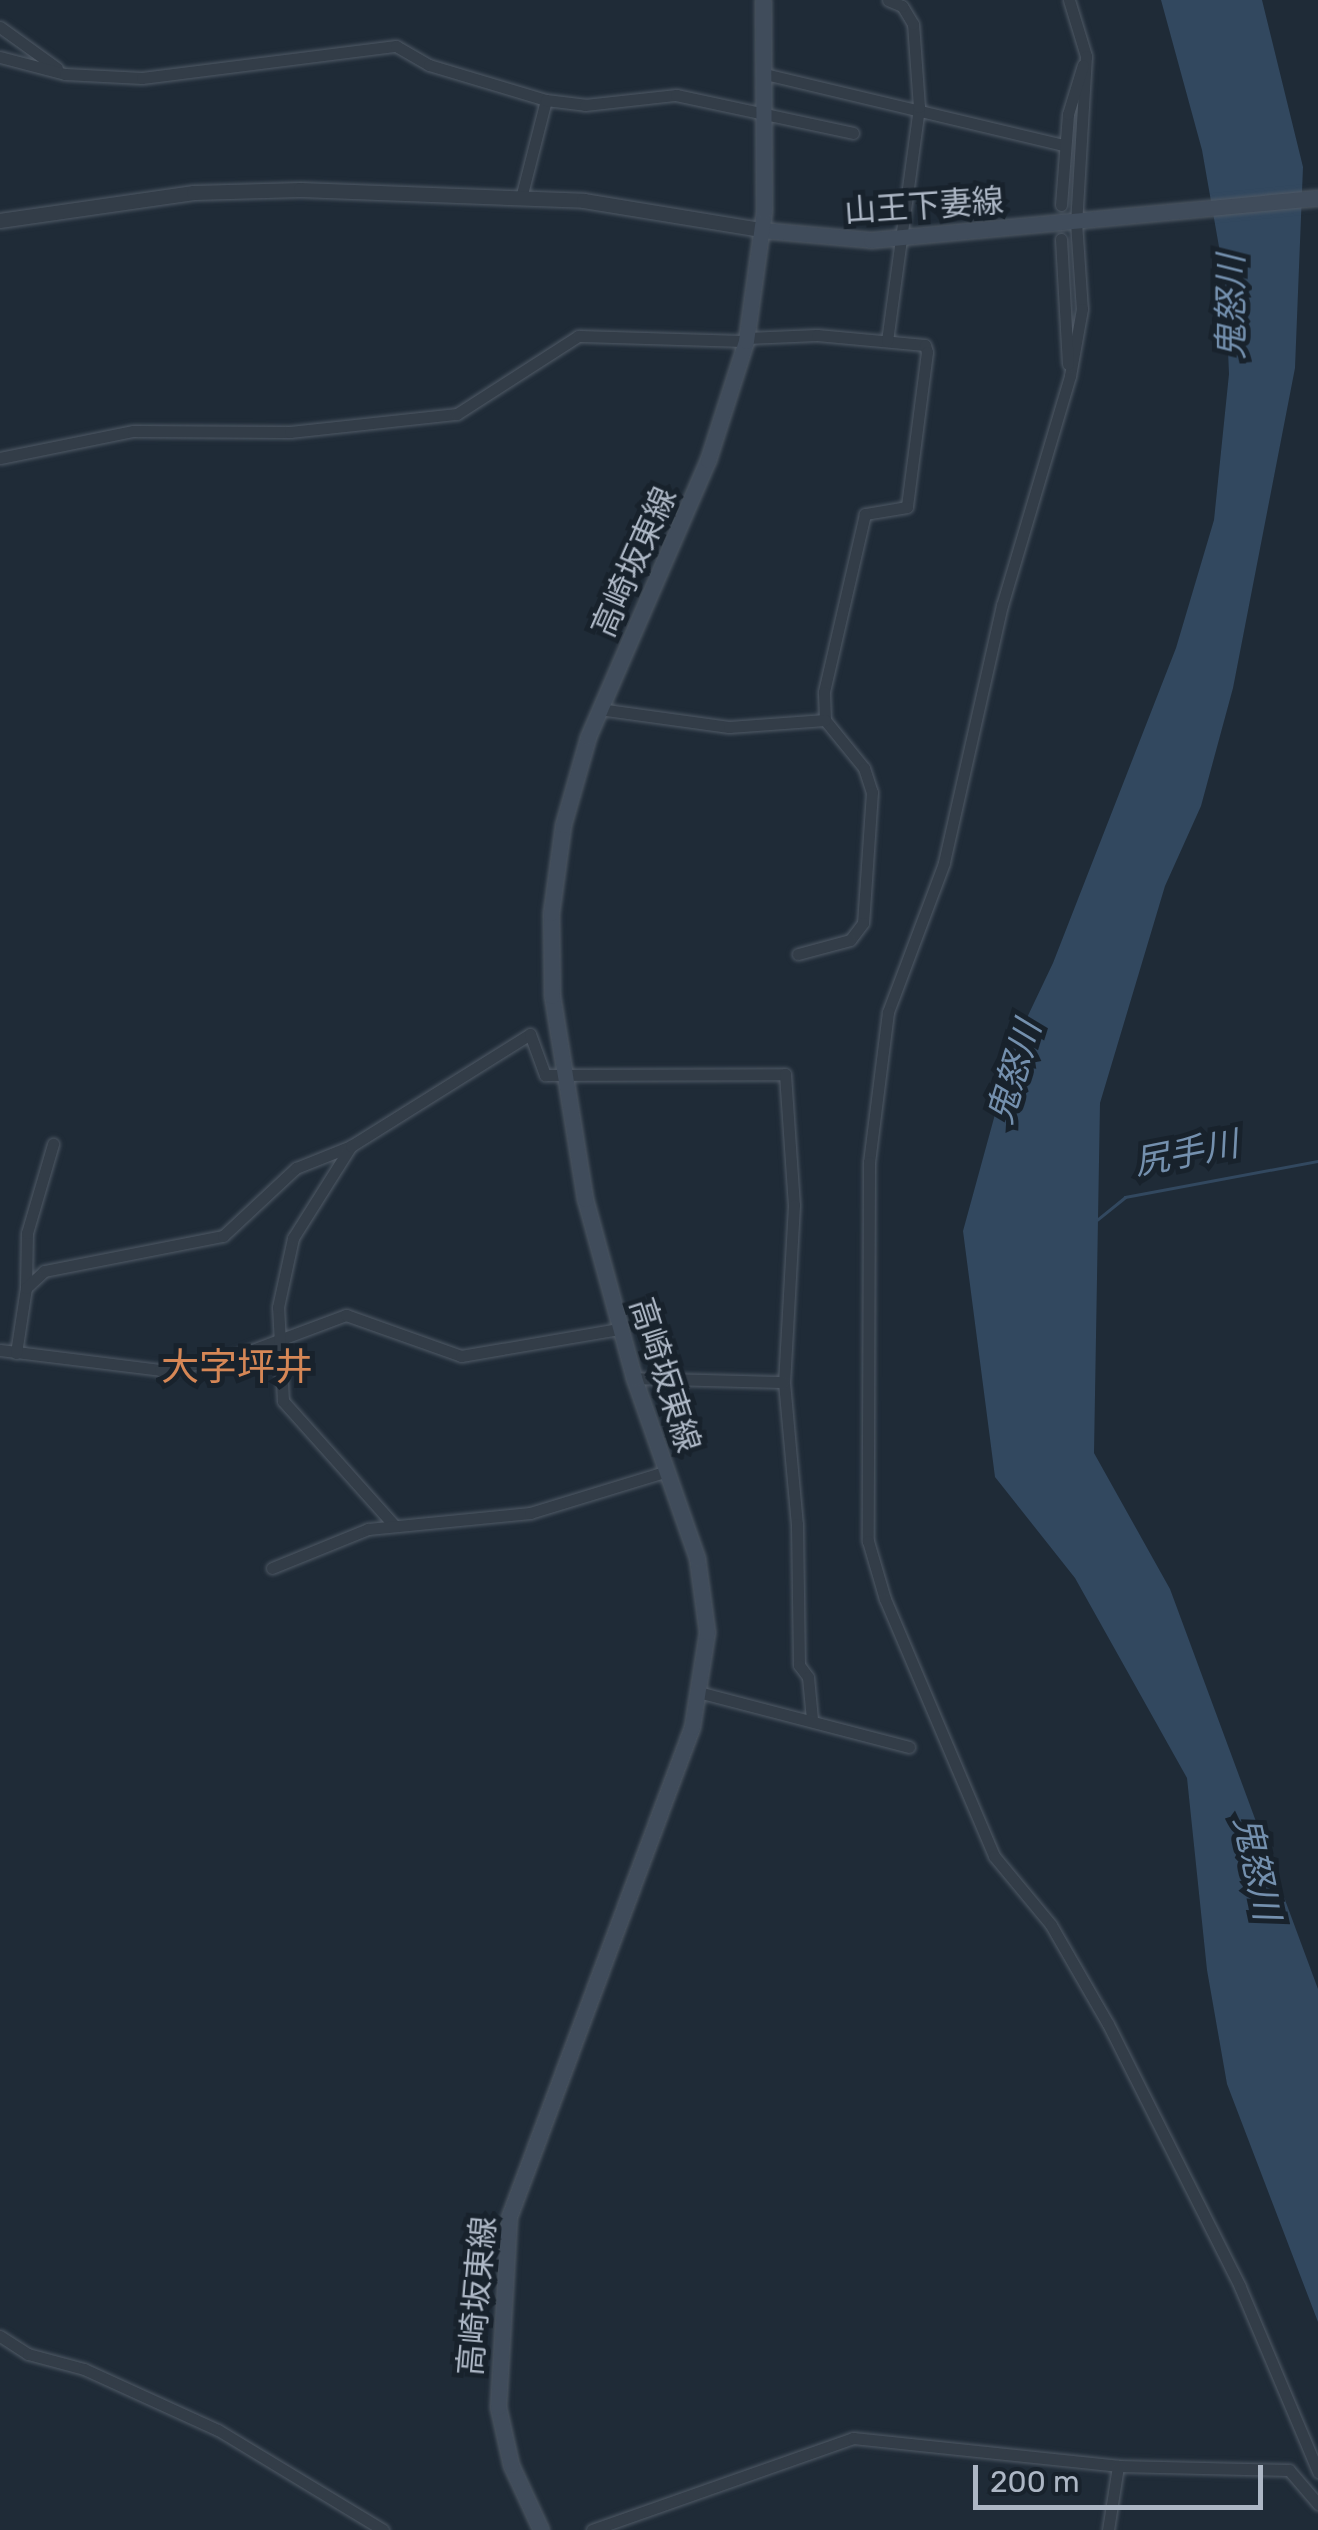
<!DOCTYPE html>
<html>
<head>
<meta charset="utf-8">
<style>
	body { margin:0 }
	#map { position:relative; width:1318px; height:2530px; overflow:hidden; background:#1f2b37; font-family:Rubik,"Noto Sans JP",sans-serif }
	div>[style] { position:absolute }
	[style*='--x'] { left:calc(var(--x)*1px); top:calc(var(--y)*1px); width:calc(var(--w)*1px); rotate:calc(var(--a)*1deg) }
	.water>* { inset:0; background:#32485f }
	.stream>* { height:2.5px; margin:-1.25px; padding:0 1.25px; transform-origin:1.25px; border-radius:1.25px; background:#32485f }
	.roads { filter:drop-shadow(0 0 2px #505a66) drop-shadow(0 0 2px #505a66) }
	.minor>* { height:11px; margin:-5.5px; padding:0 5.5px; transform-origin:5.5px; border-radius:5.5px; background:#333d48 }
	.tertiary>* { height:14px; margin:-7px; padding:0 7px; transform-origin:7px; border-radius:7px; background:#333d48 }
	.secondary>* { height:15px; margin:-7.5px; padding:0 7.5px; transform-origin:7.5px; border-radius:7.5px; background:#404c5b }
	span { translate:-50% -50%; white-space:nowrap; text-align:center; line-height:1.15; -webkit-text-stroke:10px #18222c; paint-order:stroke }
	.street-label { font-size:32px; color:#adb7c5 }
	.water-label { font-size:35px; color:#7490ae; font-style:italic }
	.quarter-label { font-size:38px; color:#d68756 }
	.scale { position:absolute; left:973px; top:2465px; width:290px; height:45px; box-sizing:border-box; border:5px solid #adb7c5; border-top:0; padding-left:12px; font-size:30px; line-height:35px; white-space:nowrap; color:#adb7c5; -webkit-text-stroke:8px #18222c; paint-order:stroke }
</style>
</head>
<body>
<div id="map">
	<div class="water">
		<div style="clip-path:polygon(1161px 0,1262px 0,1303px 167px,1295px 368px,1233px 688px,1201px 806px,1165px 886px,1100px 1103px,1094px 1453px,1170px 1589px,1318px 1989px,1318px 2322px,1227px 2084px,1207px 1970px,1187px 1778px,1075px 1578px,995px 1477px,963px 1231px,1014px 1045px,1053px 963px,1176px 648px,1214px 520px,1229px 374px,1225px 281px,1202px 150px)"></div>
	</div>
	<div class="stream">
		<div style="--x:1097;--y:1220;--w:36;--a:-39"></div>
		<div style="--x:1125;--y:1197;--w:196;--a:-10.6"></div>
	</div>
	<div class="roads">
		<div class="minor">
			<div style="--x:1069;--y:0;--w:59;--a:73.1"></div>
			<div style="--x:1086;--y:56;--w:166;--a:93.4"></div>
			<div style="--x:1076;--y:222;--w:87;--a:86.1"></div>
			<div style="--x:1082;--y:309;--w:68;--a:100.2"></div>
			<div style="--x:1070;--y:376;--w:239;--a:106.5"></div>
			<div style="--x:1002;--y:605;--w:264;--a:102.7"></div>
			<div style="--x:944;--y:863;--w:159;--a:110.6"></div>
			<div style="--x:888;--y:1012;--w:151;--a:97.2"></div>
			<div style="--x:869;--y:1162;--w:379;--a:90.2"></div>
			<div style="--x:868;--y:1541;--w:60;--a:73.7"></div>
			<div style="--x:885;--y:1599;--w:279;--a:67"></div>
			<div style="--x:994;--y:1856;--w:89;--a:50.4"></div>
			<div style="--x:1051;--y:1925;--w:114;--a:60.1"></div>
			<div style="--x:1108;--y:2024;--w:294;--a:63.3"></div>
			<div style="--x:1240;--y:2287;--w:201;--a:67.1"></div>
			<div style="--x:0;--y:27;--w:70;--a:35.7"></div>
			<div style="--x:0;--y:57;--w:67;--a:14.7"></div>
			<div style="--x:65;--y:74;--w:77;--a:3"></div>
			<div style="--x:142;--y:78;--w:256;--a:-7.2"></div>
			<div style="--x:396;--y:46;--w:38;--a:30"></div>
			<div style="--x:429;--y:65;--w:122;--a:16.7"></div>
			<div style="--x:765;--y:74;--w:307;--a:13.4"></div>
			<div style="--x:521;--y:198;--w:101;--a:-75.7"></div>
			<div style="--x:546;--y:100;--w:39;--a:7"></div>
			<div style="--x:585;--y:105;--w:92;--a:-6.3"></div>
			<div style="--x:676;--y:95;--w:181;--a:12.1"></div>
			<div style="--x:1061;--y:205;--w:91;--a:-85.6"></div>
			<div style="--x:1068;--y:114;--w:51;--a:-73"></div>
			<div style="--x:1061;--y:239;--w:125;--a:86.8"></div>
			<div style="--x:747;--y:338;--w:70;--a:-2.5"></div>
			<div style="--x:817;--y:335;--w:108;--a:5.3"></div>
			<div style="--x:925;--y:345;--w:7;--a:74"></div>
			<div style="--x:927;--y:352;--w:156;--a:97.4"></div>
			<div style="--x:907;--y:507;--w:43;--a:170.5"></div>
			<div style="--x:865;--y:514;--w:183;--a:103"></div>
			<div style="--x:824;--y:692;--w:28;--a:88"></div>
			<div style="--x:825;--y:720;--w:62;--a:50.9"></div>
			<div style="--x:864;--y:768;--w:25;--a:72"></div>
			<div style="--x:872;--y:792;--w:131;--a:93.9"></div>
			<div style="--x:863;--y:923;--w:21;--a:127"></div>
			<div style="--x:850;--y:940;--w:54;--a:164.9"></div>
			<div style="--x:887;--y:341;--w:236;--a:-82.2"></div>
			<div style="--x:919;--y:107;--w:83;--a:-94.1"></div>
			<div style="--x:913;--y:24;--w:21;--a:-121"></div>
			<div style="--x:902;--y:6;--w:15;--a:-157"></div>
			<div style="--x:0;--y:458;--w:136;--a:-11.5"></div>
			<div style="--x:133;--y:431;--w:157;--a:0.4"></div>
			<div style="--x:290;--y:432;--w:168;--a:-6.2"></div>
			<div style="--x:457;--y:414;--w:144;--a:-32.8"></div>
			<div style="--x:578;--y:336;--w:168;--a:1.7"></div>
			<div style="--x:599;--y:709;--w:131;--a:7.9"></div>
			<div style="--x:729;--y:727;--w:96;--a:-4.2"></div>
			<div style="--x:26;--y:1288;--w:55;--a:-89"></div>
			<div style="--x:27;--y:1233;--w:93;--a:-73.7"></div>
			<div style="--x:0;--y:1350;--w:161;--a:7.1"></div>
			<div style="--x:160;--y:1370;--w:72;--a:-9.6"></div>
			<div style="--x:231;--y:1358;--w:123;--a:-20.5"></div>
			<div style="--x:346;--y:1315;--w:122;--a:19.6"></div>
			<div style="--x:461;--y:1356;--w:160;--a:-9.7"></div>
			<div style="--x:16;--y:1353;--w:66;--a:-81.3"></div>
			<div style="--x:26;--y:1288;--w:25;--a:-43"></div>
			<div style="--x:44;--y:1271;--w:182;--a:-11.1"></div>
			<div style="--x:223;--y:1236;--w:100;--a:-43"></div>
			<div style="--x:296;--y:1168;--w:59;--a:-21.8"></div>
			<div style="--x:784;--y:1382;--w:143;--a:84.8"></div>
			<div style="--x:797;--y:1524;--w:141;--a:89.2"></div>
			<div style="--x:799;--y:1665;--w:15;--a:53"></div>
			<div style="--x:808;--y:1677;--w:42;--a:84.6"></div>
			<div style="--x:393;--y:1524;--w:165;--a:-131.8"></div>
			<div style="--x:283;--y:1401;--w:94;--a:-93"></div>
			<div style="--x:278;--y:1307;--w:71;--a:-77.7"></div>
			<div style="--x:293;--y:1238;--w:109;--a:-57.8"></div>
			<div style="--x:351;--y:1146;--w:211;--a:-32"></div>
			<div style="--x:530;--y:1034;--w:44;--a:69.9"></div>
			<div style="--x:545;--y:1075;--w:240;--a:-0.2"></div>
			<div style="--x:785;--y:1074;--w:131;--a:86.1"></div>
			<div style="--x:794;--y:1205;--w:177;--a:93.2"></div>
			<div style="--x:784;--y:1382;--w:150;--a:-178.5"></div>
			<div style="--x:272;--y:1568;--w:104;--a:-22.1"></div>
			<div style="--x:368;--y:1529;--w:163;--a:-5.6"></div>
			<div style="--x:530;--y:1513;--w:143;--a:-17"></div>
			<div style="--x:702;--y:1693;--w:214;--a:14.6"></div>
			<div style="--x:0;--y:2336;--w:33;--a:33"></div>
			<div style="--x:28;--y:2354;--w:58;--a:15"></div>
			<div style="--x:84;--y:2369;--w:147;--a:24.5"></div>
			<div style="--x:218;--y:2430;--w:193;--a:31.2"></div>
			<div style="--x:592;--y:2530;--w:277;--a:-19.4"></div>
			<div style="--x:853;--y:2438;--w:266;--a:6"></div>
			<div style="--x:1118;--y:2466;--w:171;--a:1.3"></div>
			<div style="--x:1289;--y:2470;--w:45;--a:49.5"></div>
			<div style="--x:1108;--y:2530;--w:65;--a:-81.1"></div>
		</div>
		<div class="tertiary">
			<div style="--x:0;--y:221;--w:196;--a:-8.2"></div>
			<div style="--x:194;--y:193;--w:107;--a:-1.6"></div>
			<div style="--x:301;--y:190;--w:283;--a:2.2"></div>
			<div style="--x:584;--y:201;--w:180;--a:9.3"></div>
		</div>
		<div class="secondary">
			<div style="--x:762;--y:230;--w:109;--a:5.2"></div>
			<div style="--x:871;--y:240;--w:449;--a:-5.4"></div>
			<div style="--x:541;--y:2530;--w:72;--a:-114.8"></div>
			<div style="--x:511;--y:2465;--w:59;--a:-102.6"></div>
			<div style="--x:498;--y:2407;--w:190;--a:-86.7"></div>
			<div style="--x:509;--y:2217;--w:523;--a:-69.52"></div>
			<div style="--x:692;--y:1727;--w:96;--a:-81"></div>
			<div style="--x:707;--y:1632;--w:75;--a:-97.7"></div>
			<div style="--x:697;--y:1558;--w:191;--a:-109.3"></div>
			<div style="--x:634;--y:1378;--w:186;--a:-105.3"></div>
			<div style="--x:585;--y:1199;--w:206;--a:-99.2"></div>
			<div style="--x:552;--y:996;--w:83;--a:-90.7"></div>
			<div style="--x:551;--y:913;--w:89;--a:-82.2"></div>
			<div style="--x:563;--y:825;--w:91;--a:-74.1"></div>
			<div style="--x:588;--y:737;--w:302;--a:-66.6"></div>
			<div style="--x:708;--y:460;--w:125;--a:-72.3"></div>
			<div style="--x:746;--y:341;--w:131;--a:-82.1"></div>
			<div style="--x:764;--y:211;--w:211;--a:-90.3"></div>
		</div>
	</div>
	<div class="street-label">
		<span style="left:924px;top:206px;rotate:-4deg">山王下妻線</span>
		<span style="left:634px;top:562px;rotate:-66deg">高崎坂東線</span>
		<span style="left:665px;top:1375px;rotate:72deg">高崎坂東線</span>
		<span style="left:477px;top:2296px;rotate:-85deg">高崎坂東線</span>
	</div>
	<div class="water-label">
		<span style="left:1231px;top:307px;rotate:-90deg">鬼怒川</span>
		<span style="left:1014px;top:1072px;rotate:-73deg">鬼怒川</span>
		<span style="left:1186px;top:1153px;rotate:-11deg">尻手川</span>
		<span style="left:1257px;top:1868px;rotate:78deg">鬼怒川</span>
	</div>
	<div class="quarter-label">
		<span style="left:237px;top:1368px">大字坪井</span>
	</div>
	<div class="scale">200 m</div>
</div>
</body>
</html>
